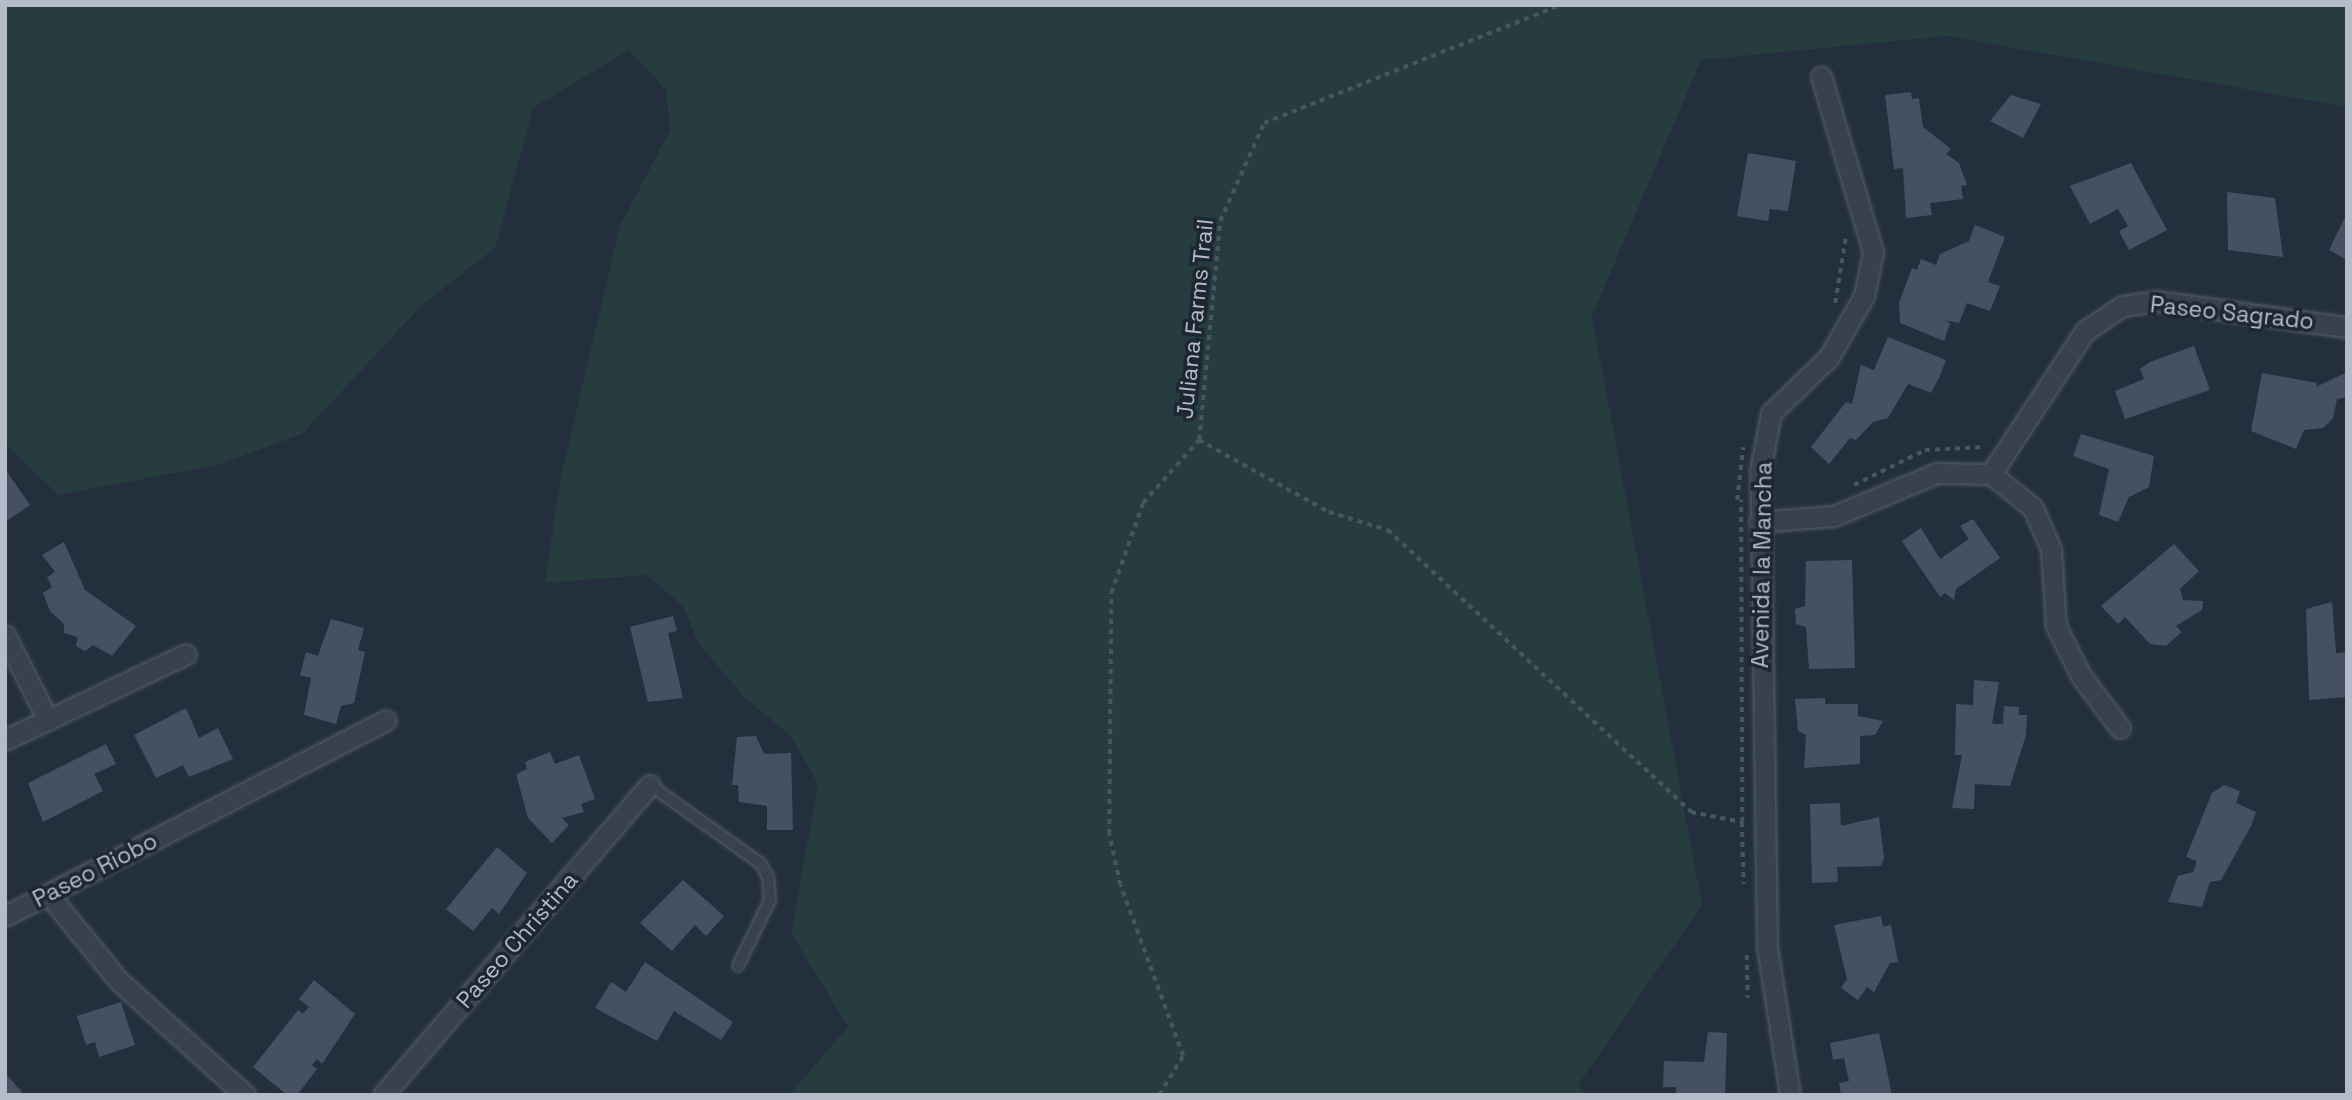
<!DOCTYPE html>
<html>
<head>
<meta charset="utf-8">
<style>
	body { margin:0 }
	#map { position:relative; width:2352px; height:1100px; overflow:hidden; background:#242f3e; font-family:"Space Grotesk",sans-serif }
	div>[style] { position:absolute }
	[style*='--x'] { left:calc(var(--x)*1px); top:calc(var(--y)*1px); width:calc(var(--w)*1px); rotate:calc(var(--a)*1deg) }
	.green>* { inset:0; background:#263c3f }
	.building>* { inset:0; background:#455162 }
	.path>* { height:3.5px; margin-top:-1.75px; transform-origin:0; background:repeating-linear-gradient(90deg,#44595c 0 5px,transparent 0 10px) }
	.roads { filter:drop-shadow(0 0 2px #565f6c) drop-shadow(0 0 2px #565f6c) }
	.lane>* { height:10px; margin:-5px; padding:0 5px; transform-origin:5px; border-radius:5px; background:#38414e }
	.street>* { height:19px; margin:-9.5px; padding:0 9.5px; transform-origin:9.5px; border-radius:9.5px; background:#38414e }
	span { translate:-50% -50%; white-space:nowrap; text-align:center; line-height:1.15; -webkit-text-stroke:7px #1d2633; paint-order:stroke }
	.street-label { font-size:23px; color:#b4bcc9 }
	.frame { position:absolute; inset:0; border:7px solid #b4bcc9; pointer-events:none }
</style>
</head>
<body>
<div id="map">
	<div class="green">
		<div style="clip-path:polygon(5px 5px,2347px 5px,2347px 107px,1947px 36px,1701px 60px,1592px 316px,1702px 905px,1578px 1085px,1587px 1095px,789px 1095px,848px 1027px,791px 933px,818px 784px,791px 736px,745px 698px,698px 643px,684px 607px,647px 575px,545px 583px,560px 481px,620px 226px,670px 130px,666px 90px,629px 50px,533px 108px,495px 248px,422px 305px,302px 434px,217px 465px,58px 495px,5px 443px)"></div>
	</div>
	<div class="building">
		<div style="clip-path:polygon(1911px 92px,1912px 99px,1919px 98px,1923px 127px,1951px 149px,1946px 154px,1959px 163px,1967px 185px,1961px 186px,1963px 199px,1930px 203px,1932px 215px,1906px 218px,1903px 168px,1894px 169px,1885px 95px)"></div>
		<div style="clip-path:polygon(2011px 95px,2041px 104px,2023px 138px,1990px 121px)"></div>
		<div style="clip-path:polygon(1748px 153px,1796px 161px,1788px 211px,1770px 209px,1768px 221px,1737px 216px)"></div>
		<div style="clip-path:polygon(2131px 163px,2167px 230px,2129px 250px,2119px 231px,2128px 226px,2118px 209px,2090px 224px,2070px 186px)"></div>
		<div style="clip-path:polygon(2227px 192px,2275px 198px,2283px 257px,2228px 250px)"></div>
		<div style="clip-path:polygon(2347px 213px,2347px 260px,2329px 250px)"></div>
		<div style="clip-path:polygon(1975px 225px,2005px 237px,1988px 282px,2000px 286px,1990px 311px,1967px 303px,1959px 323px,1944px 320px,1950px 323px,1944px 341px,1900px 323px,1899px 303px,1912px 268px,1917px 270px,1921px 259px,1936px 265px,1940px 254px,1969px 241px)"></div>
		<div style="clip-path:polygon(1888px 337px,1946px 360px,1939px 378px,1931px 393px,1908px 384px,1888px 418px,1873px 422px,1856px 440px,1850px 438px,1829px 464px,1811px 447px,1846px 402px,1852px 404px,1861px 365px,1874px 370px)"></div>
		<div style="clip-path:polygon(2194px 346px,2210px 390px,2125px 419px,2115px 391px,2144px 379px,2140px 369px,2150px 362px)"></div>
		<div style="clip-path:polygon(2347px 372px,2347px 397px,2337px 399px,2333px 418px,2323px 428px,2304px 430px,2296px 449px,2251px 431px,2262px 373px,2317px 383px,2316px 387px)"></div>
		<div style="clip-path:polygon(2081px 434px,2154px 456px,2149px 487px,2129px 497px,2118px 522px,2099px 515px,2109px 469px,2073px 456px)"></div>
		<div style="clip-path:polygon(5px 469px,30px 505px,5px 522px)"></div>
		<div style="clip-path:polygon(1973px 519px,2000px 558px,1956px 589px,1954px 600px,1945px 593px,1940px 597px,1902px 541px,1921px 528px,1940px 559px,1969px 539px,1960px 526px)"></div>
		<div style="clip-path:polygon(64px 542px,85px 590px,136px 626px,112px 656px,93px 645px,85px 651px,76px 646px,78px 637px,64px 633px,64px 624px,50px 611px,43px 593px,52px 587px,47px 577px,55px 572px,42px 555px)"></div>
		<div style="clip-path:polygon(2174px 544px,2199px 571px,2180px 589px,2183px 600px,2203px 601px,2202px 610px,2176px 626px,2182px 632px,2166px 646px,2150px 644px,2125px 617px,2118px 624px,2101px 606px)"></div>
		<div style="clip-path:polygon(1852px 560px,1855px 668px,1809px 669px,1806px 627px,1796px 624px,1795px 609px,1805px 606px,1806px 561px)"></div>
		<div style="clip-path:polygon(2332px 602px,2336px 653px,2347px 652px,2347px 697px,2309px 700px,2306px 609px)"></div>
		<div style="clip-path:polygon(673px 616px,677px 631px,668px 633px,683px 698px,648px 702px,630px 627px)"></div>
		<div style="clip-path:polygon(331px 619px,364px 628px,358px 650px,365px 652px,354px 703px,341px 706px,336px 724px,304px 715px,311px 678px,300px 675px,306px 652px,318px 656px)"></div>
		<div style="clip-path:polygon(1974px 680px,1999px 682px,1992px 724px,2003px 724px,2004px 706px,2019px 707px,2019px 715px,2027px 715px,2026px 735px,2010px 786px,1975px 784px,1974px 809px,1952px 808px,1962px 755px,1955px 755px,1956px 704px,1973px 705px)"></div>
		<div style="clip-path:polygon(1825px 698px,1825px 704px,1858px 704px,1858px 716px,1883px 721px,1875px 735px,1860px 736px,1860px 764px,1804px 768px,1806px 735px,1798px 731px,1795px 699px)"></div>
		<div style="clip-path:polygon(186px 708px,199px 738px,218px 728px,233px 759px,189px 777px,183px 765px,156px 778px,134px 735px)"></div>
		<div style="clip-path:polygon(756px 736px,764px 754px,791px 753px,793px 830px,767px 830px,767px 806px,739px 802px,738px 785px,732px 785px,737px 737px)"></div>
		<div style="clip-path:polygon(106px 744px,116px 764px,94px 774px,103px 791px,43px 822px,28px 783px)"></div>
		<div style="clip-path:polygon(550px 752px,555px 764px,579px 755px,595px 799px,581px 804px,584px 812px,562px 818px,569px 825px,552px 843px,528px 818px,516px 774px,527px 769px,525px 762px)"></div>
		<div style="clip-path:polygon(2224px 785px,2240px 791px,2236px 803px,2256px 812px,2251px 826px,2221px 880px,2210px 882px,2202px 907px,2168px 902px,2178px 876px,2193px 872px,2197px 861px,2186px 857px,2212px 793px)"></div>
		<div style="clip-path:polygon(1840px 803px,1841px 826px,1879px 817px,1884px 858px,1881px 866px,1837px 867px,1838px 882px,1812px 883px,1810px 804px)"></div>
		<div style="clip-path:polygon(497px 847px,527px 873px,499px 914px,492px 908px,473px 931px,446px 909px)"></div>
		<div style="clip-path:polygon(683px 880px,724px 916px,706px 936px,695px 925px,672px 951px,640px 923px)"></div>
		<div style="clip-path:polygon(1881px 916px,1883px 927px,1891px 925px,1898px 962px,1890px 963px,1874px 992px,1867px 987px,1858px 1000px,1841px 988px,1847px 979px,1834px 925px)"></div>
		<div style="clip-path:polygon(645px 962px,733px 1022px,721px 1040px,674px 1011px,657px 1041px,595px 1008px,611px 982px,626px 992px)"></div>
		<div style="clip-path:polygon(314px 980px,355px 1014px,322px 1064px,317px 1059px,312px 1065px,317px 1069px,297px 1095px,287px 1095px,253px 1067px,298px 1010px,303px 1014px,309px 1007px,299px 999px)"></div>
		<div style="clip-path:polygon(121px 1002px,135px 1045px,99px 1057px,95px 1042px,86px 1045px,77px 1016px)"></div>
		<div style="clip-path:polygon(1708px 1032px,1727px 1033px,1725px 1095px,1676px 1095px,1676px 1087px,1663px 1087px,1664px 1061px,1704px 1062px)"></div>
		<div style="clip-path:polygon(1879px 1033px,1892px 1095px,1841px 1095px,1839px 1083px,1849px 1081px,1844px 1058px,1833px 1060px,1830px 1043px)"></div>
		<div style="clip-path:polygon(5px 1073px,22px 1092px,18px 1095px,5px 1095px)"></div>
	</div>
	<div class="path">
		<div style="--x:1835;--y:303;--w:69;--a:-80.8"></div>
		<div style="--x:1199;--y:440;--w:149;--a:29"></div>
		<div style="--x:1329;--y:512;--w:62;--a:17"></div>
		<div style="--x:1388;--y:530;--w:414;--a:42.9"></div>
		<div style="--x:1691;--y:812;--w:52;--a:11.1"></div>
		<div style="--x:1742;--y:822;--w:322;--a:-90.2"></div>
		<div style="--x:1854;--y:485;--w:79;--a:-26.2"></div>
		<div style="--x:1925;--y:450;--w:59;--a:-2.9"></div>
		<div style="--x:1737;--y:500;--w:53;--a:-83.5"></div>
		<div style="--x:1742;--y:822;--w:62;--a:88.2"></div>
		<div style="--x:1747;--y:955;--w:43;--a:88.7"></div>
		<div style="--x:1159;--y:1095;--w:46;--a:-58.4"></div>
		<div style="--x:1183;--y:1056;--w:182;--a:-110.2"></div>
		<div style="--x:1120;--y:885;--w:52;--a:-102.2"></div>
		<div style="--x:1109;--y:834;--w:241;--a:-89.5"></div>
		<div style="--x:1111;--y:593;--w:96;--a:-70.4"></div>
		<div style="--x:1143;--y:503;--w:84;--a:-48.4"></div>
		<div style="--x:1199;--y:440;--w:220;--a:-84.5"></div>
		<div style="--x:1220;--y:221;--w:107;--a:-65.8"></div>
		<div style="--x:1264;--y:123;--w:320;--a:-21.7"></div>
	</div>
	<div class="roads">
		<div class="lane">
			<div style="--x:650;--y:785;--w:136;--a:35.4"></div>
			<div style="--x:761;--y:864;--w:15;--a:62"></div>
			<div style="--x:768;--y:877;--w:23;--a:85"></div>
			<div style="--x:770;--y:900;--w:73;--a:115.9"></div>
		</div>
		<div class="street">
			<div style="--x:1991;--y:474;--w:171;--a:-56.7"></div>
			<div style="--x:2085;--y:331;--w:45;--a:-34"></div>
			<div style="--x:2122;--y:306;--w:34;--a:-8"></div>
			<div style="--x:2156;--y:301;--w:193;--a:7.8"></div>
			<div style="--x:1759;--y:522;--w:75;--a:-4.6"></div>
			<div style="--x:1834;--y:516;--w:112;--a:-22.7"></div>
			<div style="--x:1937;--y:473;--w:54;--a:1.1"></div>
			<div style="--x:1991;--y:474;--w:54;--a:39"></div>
			<div style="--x:2033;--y:508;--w:45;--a:66.3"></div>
			<div style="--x:2051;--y:549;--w:77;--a:86.3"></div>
			<div style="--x:2056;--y:626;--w:56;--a:63.4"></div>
			<div style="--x:2081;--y:676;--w:65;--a:53.1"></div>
			<div style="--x:5;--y:635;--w:95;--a:63.2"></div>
			<div style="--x:5;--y:740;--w:200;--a:-25.4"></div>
			<div style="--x:48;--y:894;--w:112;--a:50.8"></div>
			<div style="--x:119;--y:981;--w:170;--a:42.1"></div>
			<div style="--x:5;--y:916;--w:428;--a:-27.2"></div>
			<div style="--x:383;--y:1095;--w:409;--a:-49.3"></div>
			<div style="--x:1790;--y:1095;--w:151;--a:-98.8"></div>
			<div style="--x:1767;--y:946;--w:475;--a:-90.8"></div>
			<div style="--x:1760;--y:471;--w:59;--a:-79.3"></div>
			<div style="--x:1771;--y:413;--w:81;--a:-44"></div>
			<div style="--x:1829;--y:357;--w:70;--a:-60.2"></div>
			<div style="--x:1864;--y:296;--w:45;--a:-78.4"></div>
			<div style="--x:1873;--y:252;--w:183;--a:-106.5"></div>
		</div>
	</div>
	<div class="street-label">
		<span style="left:2232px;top:313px;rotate:6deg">Paseo Sagrado</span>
		<span style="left:1195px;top:319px;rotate:-84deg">Juliana Farms Trail</span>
		<span style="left:1762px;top:565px;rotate:-89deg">Avenida la Mancha</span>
		<span style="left:95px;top:870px;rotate:-27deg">Paseo Riobo</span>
		<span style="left:517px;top:940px;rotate:-49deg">Paseo Christina</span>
	</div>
	<div class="frame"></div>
</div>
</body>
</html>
